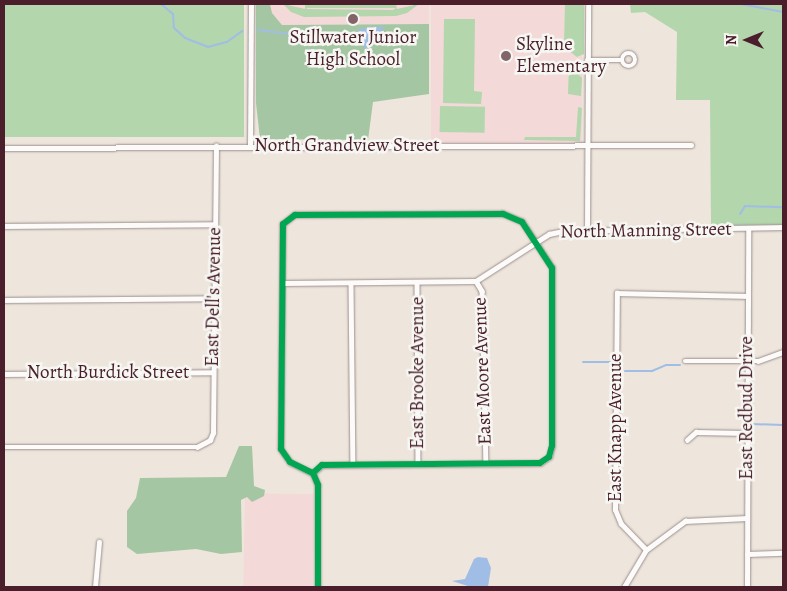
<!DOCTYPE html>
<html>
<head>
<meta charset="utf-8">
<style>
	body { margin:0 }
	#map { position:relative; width:787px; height:591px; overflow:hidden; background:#eee5dc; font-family:Alegreya,serif }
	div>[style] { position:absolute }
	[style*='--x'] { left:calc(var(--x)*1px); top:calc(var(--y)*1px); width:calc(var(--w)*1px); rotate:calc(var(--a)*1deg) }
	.built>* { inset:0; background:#f3d9d8; transform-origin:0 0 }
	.green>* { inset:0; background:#b3d6ac; transform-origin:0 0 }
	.forest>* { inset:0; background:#a5c6a2 }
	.water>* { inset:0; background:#a0bee5 }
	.stream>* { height:2px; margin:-1px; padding:0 1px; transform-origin:1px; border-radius:1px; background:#a0bee5 }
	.roads { filter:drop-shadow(0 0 1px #9b908d) drop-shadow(0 0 1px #9b908d) }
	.street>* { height:4.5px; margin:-2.25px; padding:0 2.25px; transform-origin:2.25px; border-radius:2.25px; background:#fcfbfa }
	.street>.ring { margin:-2.25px; padding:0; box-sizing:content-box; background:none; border:4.5px solid #fcfbfa; border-radius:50% }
	.bus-1>* { height:6px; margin:-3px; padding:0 3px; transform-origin:3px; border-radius:3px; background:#00a651 }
	.dots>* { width:14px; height:14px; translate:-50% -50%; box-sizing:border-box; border:2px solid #f6f6f2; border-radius:50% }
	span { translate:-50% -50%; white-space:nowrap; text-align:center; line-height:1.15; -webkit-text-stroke:5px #f6f6f2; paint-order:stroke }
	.poi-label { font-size:19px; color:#4a1f2b }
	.left { translate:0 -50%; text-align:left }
	.street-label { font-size:19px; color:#4a1f2b }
	.frame { position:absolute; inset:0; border:5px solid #4a1f2b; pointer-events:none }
	.north { position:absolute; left:722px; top:15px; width:50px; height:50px; -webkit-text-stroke:4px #f6f6f2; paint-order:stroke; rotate:270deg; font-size:14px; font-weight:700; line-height:20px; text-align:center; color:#4a1f2b }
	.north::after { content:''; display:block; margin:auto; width:18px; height:22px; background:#4a1f2b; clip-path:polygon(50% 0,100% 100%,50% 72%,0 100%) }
</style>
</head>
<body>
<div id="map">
	<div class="built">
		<div style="clip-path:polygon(270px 4px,429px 4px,429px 24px,282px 25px,272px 13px)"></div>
		<div style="left:431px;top:4px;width:151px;height:139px"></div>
		<div style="left:245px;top:493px;width:69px;height:94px;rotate:1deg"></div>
	</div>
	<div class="green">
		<div style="left:4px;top:4px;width:240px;height:133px"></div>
		<div style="clip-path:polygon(evenodd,283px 4px,305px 9px,305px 4px,396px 4px,397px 9px,419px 4px,407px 13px,396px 16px,304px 17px,291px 12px,283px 4px,396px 8px,393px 10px,306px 9px,307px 8px,396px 8px)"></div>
		<div style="clip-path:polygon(565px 4px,584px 4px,584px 54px,577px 57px,560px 44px,564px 44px)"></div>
		<div style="clip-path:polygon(630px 4px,783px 4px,783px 225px,711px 226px,710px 100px,676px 100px,677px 32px,645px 12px,631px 13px)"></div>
		<div style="clip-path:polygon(444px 19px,475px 19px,474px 91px,482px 92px,481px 104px,443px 103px)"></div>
		<div style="clip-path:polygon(569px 65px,582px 78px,581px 96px,568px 94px)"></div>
		<div style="left:440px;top:106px;width:45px;height:26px;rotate:1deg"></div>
		<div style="clip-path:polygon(578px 107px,582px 108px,580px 141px,524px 140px,525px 137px,576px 137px)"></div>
	</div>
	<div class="forest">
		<div style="clip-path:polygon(256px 4px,270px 4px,272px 13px,282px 25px,429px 24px,429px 94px,373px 102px,368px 140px,260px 139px,256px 103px)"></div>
		<div style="clip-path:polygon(239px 446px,252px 446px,254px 486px,265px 490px,264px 496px,252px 502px,247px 497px,241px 500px,242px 552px,221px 554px,196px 549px,137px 554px,127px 547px,127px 511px,136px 498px,140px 478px,226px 477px)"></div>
	</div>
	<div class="water">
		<div style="clip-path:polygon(369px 27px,385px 27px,364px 50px,362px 29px)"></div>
		<div style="clip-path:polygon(478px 557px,487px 558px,491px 568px,488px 587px,471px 587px,452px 581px,465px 579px,474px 559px)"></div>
	</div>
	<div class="stream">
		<div style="--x:161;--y:4;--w:16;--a:40"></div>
		<div style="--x:173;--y:14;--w:14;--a:86"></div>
		<div style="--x:174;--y:28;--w:15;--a:42"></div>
		<div style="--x:185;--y:38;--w:25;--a:21"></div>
		<div style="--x:208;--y:47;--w:20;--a:-15"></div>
		<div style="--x:227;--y:42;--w:19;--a:-36"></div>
		<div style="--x:741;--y:4;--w:43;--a:10.8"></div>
		<div style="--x:258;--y:30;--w:89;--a:7.1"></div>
		<div style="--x:346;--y:41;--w:20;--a:-37"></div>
		<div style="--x:740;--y:214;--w:9;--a:-58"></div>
		<div style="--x:745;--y:206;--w:38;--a:2"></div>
		<div style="--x:583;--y:362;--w:31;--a:0"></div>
		<div style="--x:625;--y:371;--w:27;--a:0"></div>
		<div style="--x:652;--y:371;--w:15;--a:-23"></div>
		<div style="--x:666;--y:365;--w:14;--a:0"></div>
		<div style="--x:752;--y:424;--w:31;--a:2"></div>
	</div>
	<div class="roads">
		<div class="street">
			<div class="ring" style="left:622px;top:53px;width:9.5px;height:9.5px"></div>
			<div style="--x:587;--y:60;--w:33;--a:0"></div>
			<div style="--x:250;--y:146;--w:142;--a:-89.6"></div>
			<div style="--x:4;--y:148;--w:687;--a:-0.25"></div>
			<div style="--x:4;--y:226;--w:211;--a:-0.5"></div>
			<div style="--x:587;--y:230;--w:226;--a:-89.7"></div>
			<div style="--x:476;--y:281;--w:12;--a:59"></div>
			<div style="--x:482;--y:291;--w:172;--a:88.7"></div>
			<div style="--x:417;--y:282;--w:182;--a:89.7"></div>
			<div style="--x:283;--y:283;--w:193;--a:-0.6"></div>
			<div style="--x:476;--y:281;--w:87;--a:-32.8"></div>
			<div style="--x:549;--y:234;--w:14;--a:-12"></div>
			<div style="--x:563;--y:231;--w:220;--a:-1"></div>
			<div style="--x:351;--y:283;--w:181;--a:89.4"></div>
			<div style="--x:4;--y:300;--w:210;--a:-0.5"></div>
			<div style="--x:685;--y:361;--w:73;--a:0"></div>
			<div style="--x:758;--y:361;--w:27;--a:-20"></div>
			<div style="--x:4;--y:374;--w:209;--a:-0.5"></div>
			<div style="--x:687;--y:440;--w:12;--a:-42"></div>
			<div style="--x:696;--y:432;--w:50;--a:1.1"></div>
			<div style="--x:4;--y:447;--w:193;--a:0"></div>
			<div style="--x:197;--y:447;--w:15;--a:-28"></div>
			<div style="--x:210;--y:440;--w:8;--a:-67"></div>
			<div style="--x:213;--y:433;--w:287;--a:-89.4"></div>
			<div style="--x:313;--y:473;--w:12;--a:-42"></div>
			<div style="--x:322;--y:465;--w:218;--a:-0.5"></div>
			<div style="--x:540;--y:463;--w:11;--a:-34"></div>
			<div style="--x:549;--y:457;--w:11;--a:-75"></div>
			<div style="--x:552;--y:446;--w:178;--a:-90"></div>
			<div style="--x:552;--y:268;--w:55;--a:-123.1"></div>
			<div style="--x:522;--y:222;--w:21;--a:-157"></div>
			<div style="--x:503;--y:214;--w:208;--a:179.7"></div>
			<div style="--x:295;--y:215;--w:15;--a:143"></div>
			<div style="--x:283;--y:224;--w:225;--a:90.5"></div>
			<div style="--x:281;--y:449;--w:16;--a:55"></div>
			<div style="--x:290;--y:462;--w:25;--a:26"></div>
			<div style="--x:313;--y:473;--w:13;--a:67"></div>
			<div style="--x:318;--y:485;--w:102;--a:90"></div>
			<div style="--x:646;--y:550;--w:36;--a:-134"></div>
			<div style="--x:621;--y:524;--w:15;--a:-113"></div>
			<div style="--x:615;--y:510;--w:217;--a:-89.5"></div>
			<div style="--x:617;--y:293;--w:131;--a:1.3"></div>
			<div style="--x:747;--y:554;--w:36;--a:-2"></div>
			<div style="--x:95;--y:587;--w:45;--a:-84.9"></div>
			<div style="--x:624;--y:587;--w:43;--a:-59.3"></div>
			<div style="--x:646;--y:550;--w:49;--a:-36.6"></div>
			<div style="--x:685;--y:521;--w:62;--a:-2.8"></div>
			<div style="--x:747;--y:587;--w:358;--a:-89.8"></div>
		</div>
	</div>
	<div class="bus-1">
		<div style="--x:313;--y:473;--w:12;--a:-42"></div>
		<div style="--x:322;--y:465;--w:218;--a:-0.5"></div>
		<div style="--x:540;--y:463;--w:11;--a:-34"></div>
		<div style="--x:549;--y:457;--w:11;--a:-75"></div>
		<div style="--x:552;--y:446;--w:178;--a:-90"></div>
		<div style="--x:552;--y:268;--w:55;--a:-123.1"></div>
		<div style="--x:522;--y:222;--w:21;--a:-157"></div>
		<div style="--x:503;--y:214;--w:208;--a:179.7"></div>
		<div style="--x:295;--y:215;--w:15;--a:143"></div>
		<div style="--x:283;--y:224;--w:225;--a:90.5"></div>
		<div style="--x:281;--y:449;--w:16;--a:55"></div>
		<div style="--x:290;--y:462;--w:25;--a:26"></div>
		<div style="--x:313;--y:473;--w:13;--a:67"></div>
		<div style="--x:318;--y:485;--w:102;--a:90"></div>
	</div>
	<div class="dots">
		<div style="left:353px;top:19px;background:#836469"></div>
		<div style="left:506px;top:56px;background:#836469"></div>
	</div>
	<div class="poi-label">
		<span style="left:353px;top:49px">Stillwater Junior<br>High School</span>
		<span class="left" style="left:516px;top:56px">Skyline<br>Elementary</span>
	</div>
	<div class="street-label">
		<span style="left:347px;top:146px">North Grandview Street</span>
		<span style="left:646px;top:231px;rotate:-1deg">North Manning Street</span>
		<span style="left:214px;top:297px;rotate:-89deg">East Dell's Avenue</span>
		<span style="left:483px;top:371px;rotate:-92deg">East Moore Avenue</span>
		<span style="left:108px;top:373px">North Burdick Street</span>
		<span style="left:418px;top:373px;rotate:-90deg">East Brooke Avenue</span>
		<span style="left:747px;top:408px;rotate:-90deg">East Redbud Drive</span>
		<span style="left:616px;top:428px;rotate:-90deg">East Knapp Avenue</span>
	</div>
	<div class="frame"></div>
	<div class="north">N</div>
</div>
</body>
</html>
